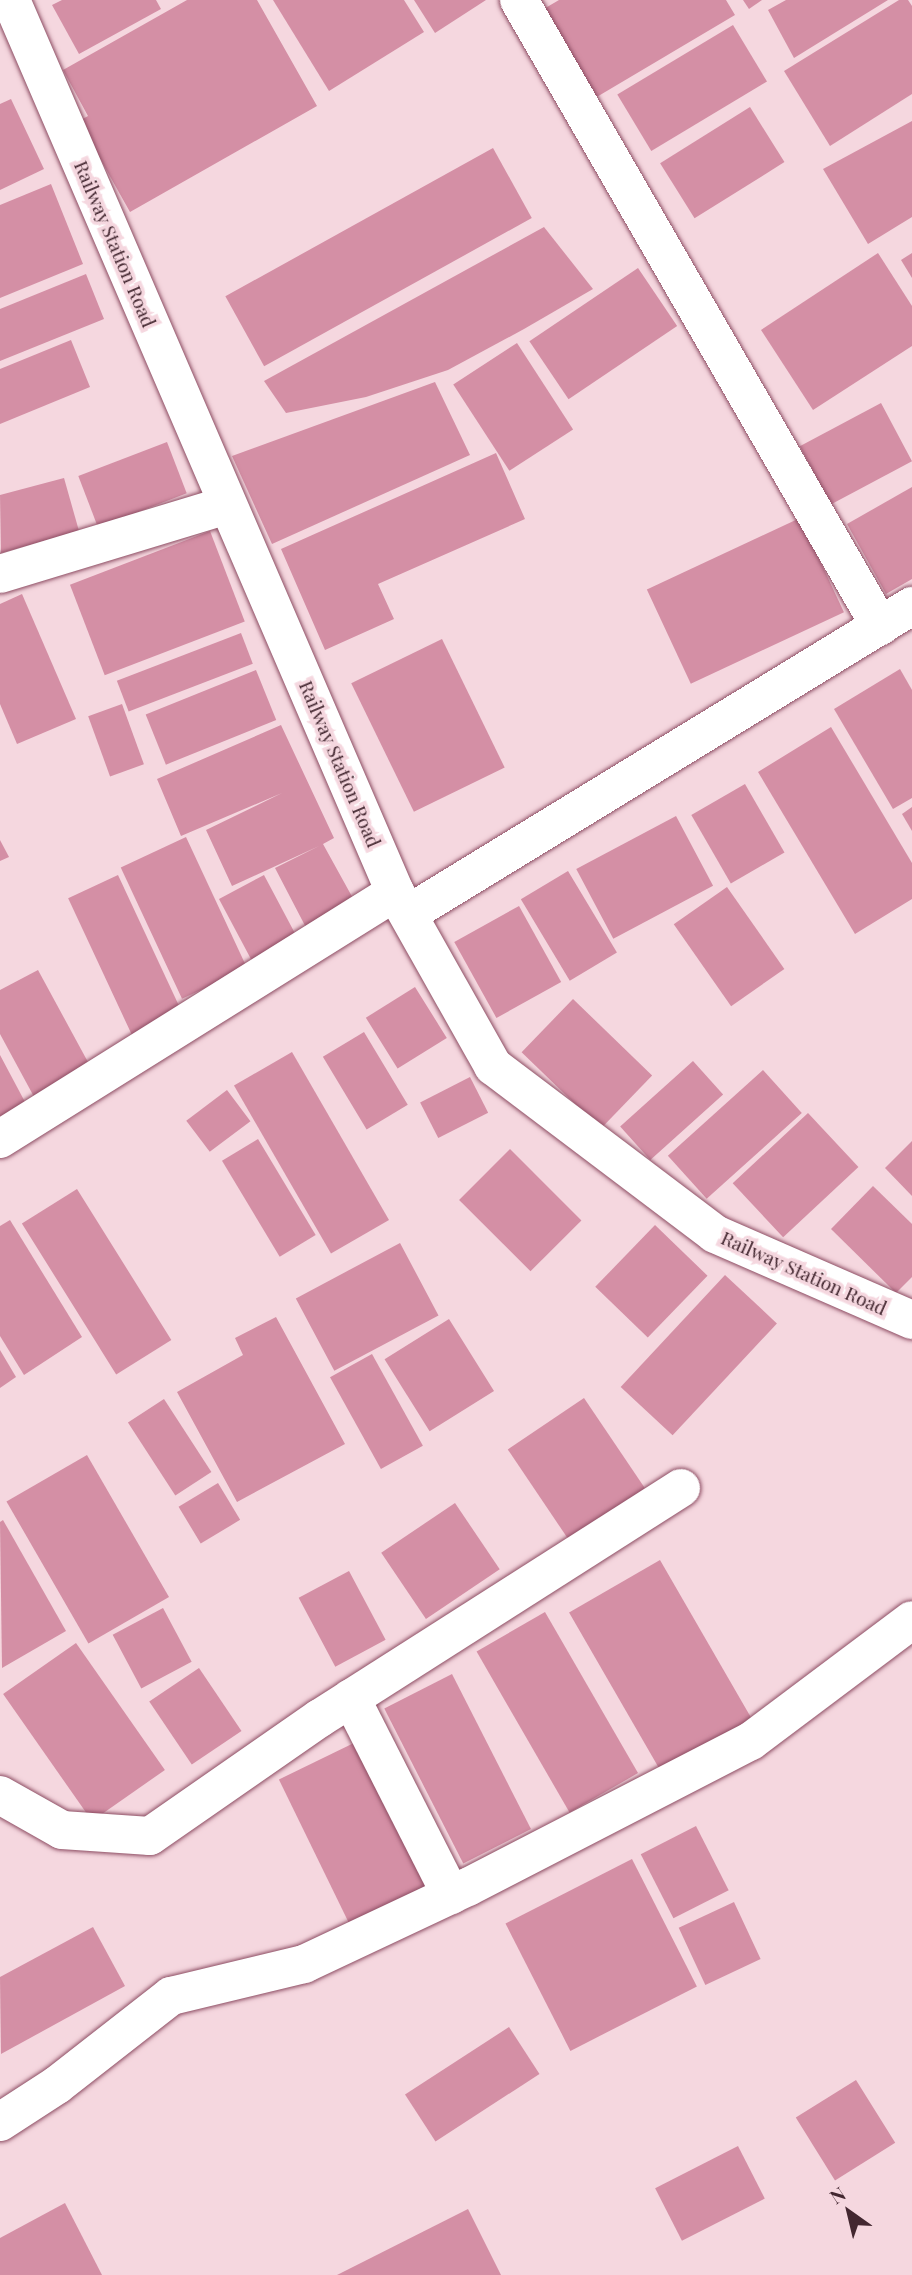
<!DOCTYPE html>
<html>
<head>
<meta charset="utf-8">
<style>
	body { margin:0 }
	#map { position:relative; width:912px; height:2275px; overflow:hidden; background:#f5d7df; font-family:"Playfair Display",serif }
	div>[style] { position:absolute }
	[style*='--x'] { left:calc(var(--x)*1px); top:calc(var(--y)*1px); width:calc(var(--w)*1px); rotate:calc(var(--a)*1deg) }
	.building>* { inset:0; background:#d48fa5; transform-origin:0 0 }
	.roads { filter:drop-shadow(0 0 2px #8d4d63) drop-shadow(0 0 2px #8d4d63) }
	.minor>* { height:38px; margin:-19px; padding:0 19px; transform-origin:19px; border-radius:19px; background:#fff }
	.tertiary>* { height:38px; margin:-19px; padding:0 19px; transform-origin:19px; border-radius:19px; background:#fff }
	span { translate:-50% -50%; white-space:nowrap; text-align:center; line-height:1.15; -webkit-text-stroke:7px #f5d7df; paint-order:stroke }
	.street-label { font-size:19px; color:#432730 }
	.north { position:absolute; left:814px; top:2177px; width:70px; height:70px; -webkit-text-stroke:5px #f5d7df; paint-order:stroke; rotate:326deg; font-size:19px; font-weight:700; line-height:28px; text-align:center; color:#432730 }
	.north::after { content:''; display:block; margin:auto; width:24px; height:32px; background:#432730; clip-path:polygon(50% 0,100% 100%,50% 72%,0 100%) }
</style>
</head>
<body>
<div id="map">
	<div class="building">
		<div style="clip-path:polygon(62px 0,156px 0,161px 9px,79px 54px,52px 5px)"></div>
		<div style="clip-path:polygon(187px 0,257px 0,317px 106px,130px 212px,79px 121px,88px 116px,63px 70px)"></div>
		<div style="clip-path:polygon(273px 0,404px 0,424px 32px,329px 91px)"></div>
		<div style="clip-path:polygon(414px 0,486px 0,435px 33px)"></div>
		<div style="clip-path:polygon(559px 0,726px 0,735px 15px,595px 98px,542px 10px)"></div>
		<div style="clip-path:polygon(743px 0,762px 0,749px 9px)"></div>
		<div style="clip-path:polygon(786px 0,888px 0,794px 58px,768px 10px)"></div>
		<div style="clip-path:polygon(899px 0,908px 0,912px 6px,912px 94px,830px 146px,784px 71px)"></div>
		<div style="left:733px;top:25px;width:66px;height:135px;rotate:59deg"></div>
		<div style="clip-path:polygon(11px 99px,44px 169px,0 190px,0 104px)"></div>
		<div style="left:750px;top:107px;width:65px;height:106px;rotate:58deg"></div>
		<div style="clip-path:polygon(912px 121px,912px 217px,868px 244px,823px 169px)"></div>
		<div style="left:493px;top:148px;width:80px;height:306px;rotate:61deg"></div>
		<div style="clip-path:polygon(51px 184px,83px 264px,0 298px,0 205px)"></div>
		<div style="clip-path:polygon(544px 227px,593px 289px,524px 329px,448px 370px,366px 397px,286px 413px,264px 381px)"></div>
		<div style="clip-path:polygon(878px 253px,912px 306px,912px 346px,813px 410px,761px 330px)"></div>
		<div style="clip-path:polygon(912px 253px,912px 278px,901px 260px)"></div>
		<div style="left:638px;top:268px;width:70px;height:131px;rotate:56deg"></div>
		<div style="clip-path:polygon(86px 274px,104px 319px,0 361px,0 309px)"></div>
		<div style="clip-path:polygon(71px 340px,90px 387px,0 424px,0 369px)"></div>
		<div style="left:517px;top:343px;width:103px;height:76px;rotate:57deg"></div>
		<div style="clip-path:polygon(435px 382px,470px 455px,272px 544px,232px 456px)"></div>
		<div style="left:881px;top:403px;width:66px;height:92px;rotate:62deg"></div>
		<div style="left:167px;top:442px;width:55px;height:95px;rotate:69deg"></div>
		<div style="clip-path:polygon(496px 453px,525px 519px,378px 584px,394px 619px,325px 650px,281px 549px)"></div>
		<div style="clip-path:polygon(64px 478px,79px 531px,1px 553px,0 495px)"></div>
		<div style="clip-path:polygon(912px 487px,912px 579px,886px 594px,847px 524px)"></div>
		<div style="left:800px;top:518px;width:104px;height:169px;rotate:65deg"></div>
		<div style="left:210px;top:531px;width:97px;height:150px;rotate:69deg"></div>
		<div style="clip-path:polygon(22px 594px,76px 719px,17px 744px,0 704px,0 604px)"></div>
		<div style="left:241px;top:633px;width:33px;height:133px;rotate:69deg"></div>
		<div style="left:442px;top:639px;width:143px;height:101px;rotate:64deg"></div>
		<div style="clip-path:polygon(900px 669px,912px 690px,912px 798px,893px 809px,834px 709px)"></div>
		<div style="left:256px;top:670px;width:54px;height:119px;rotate:68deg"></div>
		<div style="left:122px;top:704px;width:64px;height:36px;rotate:70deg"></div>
		<div style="clip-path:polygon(281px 725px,334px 838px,323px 844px,360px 911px,313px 941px,275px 868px,319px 846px,232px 886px,206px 830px,282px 793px,181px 836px,157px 779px)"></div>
		<div style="clip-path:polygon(831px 727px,912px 863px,912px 899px,855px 934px,758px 772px)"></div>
		<div style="left:745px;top:784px;width:79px;height:62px;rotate:60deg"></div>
		<div style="clip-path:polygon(912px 807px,912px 831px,902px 814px)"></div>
		<div style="left:676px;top:816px;width:79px;height:113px;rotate:62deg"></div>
		<div style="left:186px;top:837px;width:145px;height:72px;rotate:65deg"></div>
		<div style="clip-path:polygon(0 840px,9px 857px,0 861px)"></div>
		<div style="left:568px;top:871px;width:95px;height:55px;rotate:59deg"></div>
		<div style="left:118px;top:875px;width:159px;height:55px;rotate:65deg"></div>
		<div style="left:264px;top:875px;width:80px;height:51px;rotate:62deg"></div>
		<div style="left:727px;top:887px;width:100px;height:65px;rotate:55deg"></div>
		<div style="left:519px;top:906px;width:87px;height:74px;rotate:61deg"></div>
		<div style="clip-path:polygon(38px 970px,95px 1075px,39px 1106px,0 1034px,0 990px)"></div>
		<div style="left:415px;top:987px;width:60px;height:58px;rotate:58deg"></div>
		<div style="left:573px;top:999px;width:110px;height:74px;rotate:44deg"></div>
		<div style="left:364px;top:1032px;width:85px;height:48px;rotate:59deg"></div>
		<div style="left:292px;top:1052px;width:194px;height:67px;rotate:60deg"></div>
		<div style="clip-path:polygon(0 1055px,33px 1117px,0 1134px)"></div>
		<div style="left:693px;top:1061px;width:45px;height:98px;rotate:48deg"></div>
		<div style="left:763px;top:1070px;width:58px;height:128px;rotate:48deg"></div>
		<div style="left:470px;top:1077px;width:40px;height:56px;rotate:63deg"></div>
		<div style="left:227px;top:1090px;width:39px;height:51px;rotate:53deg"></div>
		<div style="left:808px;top:1113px;width:74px;height:103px;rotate:47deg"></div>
		<div style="left:258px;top:1139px;width:112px;height:42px;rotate:59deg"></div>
		<div style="clip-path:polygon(912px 1141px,912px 1196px,885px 1168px)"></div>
		<div style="left:510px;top:1149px;width:101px;height:72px;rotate:45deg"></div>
		<div style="clip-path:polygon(873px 1186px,912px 1224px,912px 1277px,896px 1293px,831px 1229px)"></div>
		<div style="left:77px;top:1189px;width:178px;height:65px;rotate:58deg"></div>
		<div style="clip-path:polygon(10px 1220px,82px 1337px,24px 1375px,0 1336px,0 1226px)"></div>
		<div style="left:655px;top:1225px;width:73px;height:86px;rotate:44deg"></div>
		<div style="left:400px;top:1243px;width:82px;height:118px;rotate:62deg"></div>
		<div style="left:725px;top:1275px;width:71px;height:153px;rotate:43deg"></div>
		<div style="clip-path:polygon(276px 1317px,345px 1444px,237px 1502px,177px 1392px,243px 1355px,235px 1338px)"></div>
		<div style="left:449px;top:1319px;width:85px;height:76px;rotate:58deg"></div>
		<div style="clip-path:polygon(0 1350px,16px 1377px,0 1388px)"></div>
		<div style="left:372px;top:1354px;width:105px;height:48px;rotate:61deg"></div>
		<div style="left:584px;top:1398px;width:109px;height:92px;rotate:56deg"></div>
		<div style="left:164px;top:1399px;width:87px;height:43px;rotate:57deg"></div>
		<div style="left:87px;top:1455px;width:164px;height:93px;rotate:60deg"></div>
		<div style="left:218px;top:1483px;width:43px;height:46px;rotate:59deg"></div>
		<div style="left:455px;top:1503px;width:80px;height:89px;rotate:56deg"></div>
		<div style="clip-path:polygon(3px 1520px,66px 1631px,2px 1668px,0 1522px)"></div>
		<div style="left:660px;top:1560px;width:186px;height:105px;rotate:60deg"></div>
		<div style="left:349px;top:1571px;width:78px;height:57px;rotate:62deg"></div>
		<div style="left:163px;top:1608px;width:61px;height:57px;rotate:62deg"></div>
		<div style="left:545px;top:1612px;width:186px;height:79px;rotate:60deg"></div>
		<div style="left:76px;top:1643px;width:155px;height:89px;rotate:55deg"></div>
		<div style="left:199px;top:1668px;width:76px;height:60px;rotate:56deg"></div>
		<div style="left:452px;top:1674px;width:174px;height:76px;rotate:63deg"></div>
		<div style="left:358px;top:1741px;width:163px;height:88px;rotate:64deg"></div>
		<div style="left:696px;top:1826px;width:72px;height:62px;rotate:63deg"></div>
		<div style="left:632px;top:1859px;width:143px;height:142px;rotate:63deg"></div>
		<div style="left:734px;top:1902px;width:63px;height:61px;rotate:65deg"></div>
		<div style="clip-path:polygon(93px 1927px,125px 1986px,1px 2054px,0 1977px)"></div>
		<div style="left:509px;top:2027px;width:56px;height:124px;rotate:57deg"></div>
		<div style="left:856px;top:2080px;width:74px;height:71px;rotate:58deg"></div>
		<div style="left:738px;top:2146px;width:59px;height:93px;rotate:63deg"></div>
		<div style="clip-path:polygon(65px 2203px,102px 2275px,0 2275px,0 2238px)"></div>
		<div style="clip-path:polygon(468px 2209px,501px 2275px,337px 2275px)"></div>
	</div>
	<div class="roads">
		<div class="minor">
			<div style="--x:519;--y:0;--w:723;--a:60.03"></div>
			<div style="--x:0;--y:574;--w:237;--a:-16.9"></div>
			<div style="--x:408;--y:914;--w:591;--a:-31.43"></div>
			<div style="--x:0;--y:1139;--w:466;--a:-32"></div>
			<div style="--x:351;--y:1698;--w:221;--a:63.1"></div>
			<div style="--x:0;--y:1795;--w:71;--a:29.4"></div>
			<div style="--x:62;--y:1830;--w:88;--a:3.9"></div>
			<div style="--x:150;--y:1836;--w:207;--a:-34.8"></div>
			<div style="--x:320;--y:1718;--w:428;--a:-32.5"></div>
			<div style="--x:0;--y:2122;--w:68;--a:-33"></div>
			<div style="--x:57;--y:2085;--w:145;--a:-38"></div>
			<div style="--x:171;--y:1996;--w:137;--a:-13.5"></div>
			<div style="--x:304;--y:1964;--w:181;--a:-25.2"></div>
			<div style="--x:468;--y:1887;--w:318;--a:-27.3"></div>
			<div style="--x:751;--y:1741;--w:201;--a:-36.9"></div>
		</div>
		<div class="tertiary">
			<div style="--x:11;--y:0;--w:971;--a:66.71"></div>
			<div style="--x:395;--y:892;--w:200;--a:60.6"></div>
			<div style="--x:493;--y:1066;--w:278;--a:37.1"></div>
			<div style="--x:715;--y:1234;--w:215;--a:23.6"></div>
		</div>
	</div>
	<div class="street-label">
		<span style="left:115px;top:244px;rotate:67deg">Railway Station Road</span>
		<span style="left:340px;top:764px;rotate:67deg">Railway Station Road</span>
		<span style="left:804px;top:1273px;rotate:24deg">Railway Station Road</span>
	</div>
	<div class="north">N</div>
</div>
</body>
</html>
